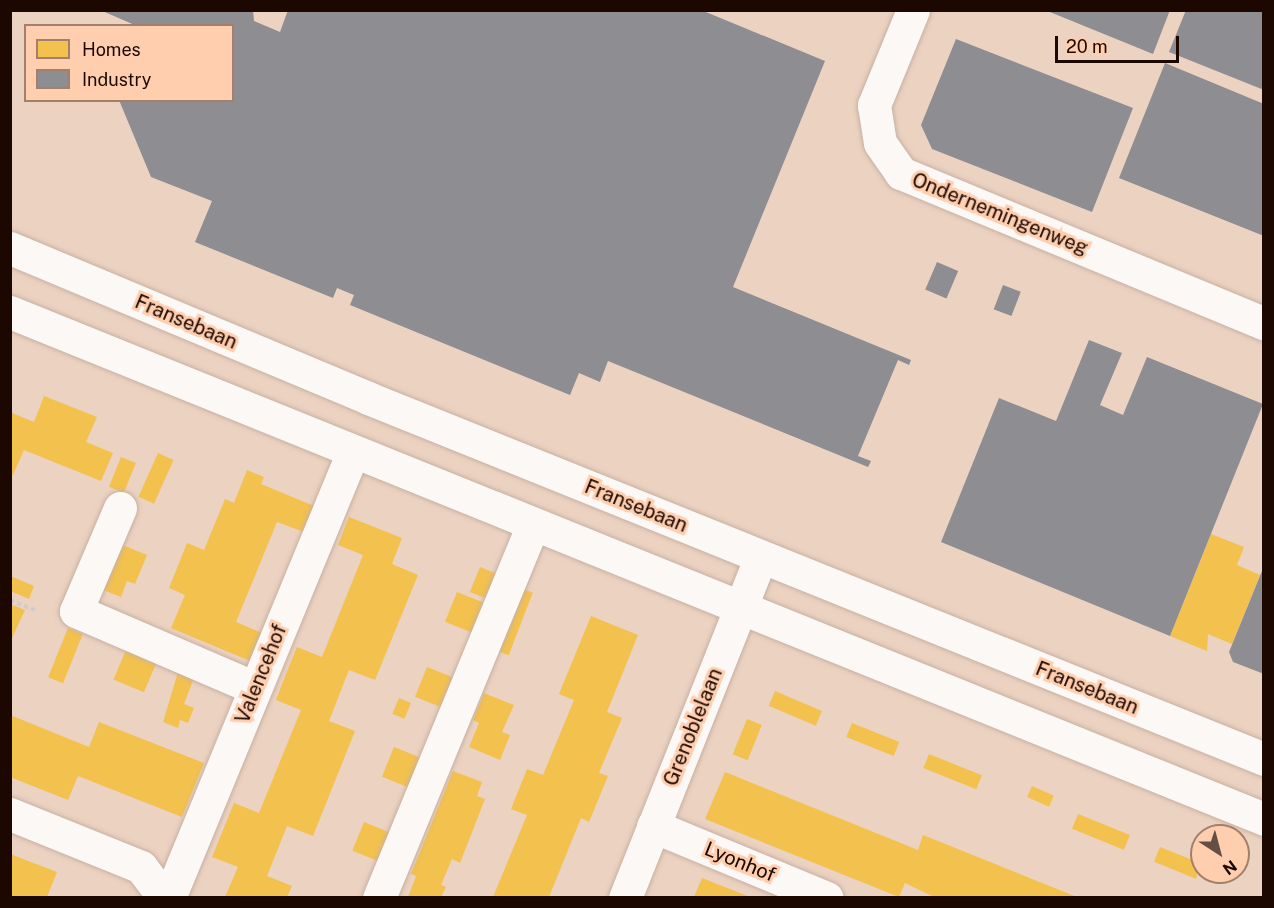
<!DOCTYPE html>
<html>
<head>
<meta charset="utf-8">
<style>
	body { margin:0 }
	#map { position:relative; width:1274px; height:908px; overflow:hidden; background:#ecd2c1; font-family:"Public Sans",sans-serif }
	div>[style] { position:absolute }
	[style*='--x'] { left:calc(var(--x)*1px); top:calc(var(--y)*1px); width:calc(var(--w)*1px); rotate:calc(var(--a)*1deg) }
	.homes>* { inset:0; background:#f2c14e; transform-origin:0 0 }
	.industry>* { inset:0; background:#8d8d92; transform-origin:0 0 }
	.path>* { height:4px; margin-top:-2px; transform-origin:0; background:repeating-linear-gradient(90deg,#d4ccc7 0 4.5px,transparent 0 7.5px) }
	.roads { filter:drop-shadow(0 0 2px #c7b1a2) drop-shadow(0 0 2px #c7b1a2) }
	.minor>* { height:33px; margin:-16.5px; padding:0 16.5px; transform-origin:16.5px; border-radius:16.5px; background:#fcf8f6 }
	span { translate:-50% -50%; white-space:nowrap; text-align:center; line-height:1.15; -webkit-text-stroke:6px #feceaf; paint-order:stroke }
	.street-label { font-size:20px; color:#1c0800 }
	.frame { position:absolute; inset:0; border:12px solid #1c0800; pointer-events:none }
	.legend { position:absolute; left:24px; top:24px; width:210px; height:78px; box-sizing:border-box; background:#feceaf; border:2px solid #a47f69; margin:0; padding:8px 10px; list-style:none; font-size:18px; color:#1c0800 }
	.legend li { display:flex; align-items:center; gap:12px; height:30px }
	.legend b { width:30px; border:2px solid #a47f69 }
	.north { position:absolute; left:1190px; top:824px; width:60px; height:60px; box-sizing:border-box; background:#feceaf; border:2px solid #a47f69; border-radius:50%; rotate:144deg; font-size:16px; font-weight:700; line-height:24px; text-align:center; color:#1c0800 }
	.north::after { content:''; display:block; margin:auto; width:21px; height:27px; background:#654f44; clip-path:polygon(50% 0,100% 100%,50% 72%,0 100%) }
	.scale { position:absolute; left:1055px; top:36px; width:124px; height:27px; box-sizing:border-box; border:3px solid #1c0800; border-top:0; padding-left:8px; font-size:18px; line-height:21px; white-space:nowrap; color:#1c0800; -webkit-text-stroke:4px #feceaf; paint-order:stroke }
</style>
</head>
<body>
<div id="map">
	<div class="homes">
		<div style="clip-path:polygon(44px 396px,97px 417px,86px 442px,113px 453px,101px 481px,24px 450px,13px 475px,10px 474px,10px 412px,34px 422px)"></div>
		<div style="left:158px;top:453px;width:17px;height:48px;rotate:24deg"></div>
		<div style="left:121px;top:457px;width:16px;height:32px;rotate:22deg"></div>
		<div style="clip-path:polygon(247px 470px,264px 477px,261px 484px,314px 506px,304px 532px,277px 522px,245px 600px,236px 622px,262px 633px,250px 661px,171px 628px,185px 595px,169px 588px,187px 543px,204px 550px,225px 499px,234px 503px)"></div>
		<div style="clip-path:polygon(349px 517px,402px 538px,392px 564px,418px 575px,375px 680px,349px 670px,329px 721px,355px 731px,313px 836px,287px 826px,267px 876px,292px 886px,287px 897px,225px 897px,238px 867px,212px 857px,234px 803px,259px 813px,301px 710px,276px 700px,286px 674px,297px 647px,322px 657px,363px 555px,338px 545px)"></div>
		<div style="clip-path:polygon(1211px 534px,1244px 547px,1237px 565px,1260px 575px,1232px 644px,1208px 634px,1207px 651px,1170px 636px)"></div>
		<div style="clip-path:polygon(118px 543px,147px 555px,135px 584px,127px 581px,121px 597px,103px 590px)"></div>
		<div style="left:480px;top:567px;width:18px;height:27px;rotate:22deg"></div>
		<div style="clip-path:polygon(10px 576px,34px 586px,29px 599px,10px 591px)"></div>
		<div style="left:515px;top:586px;width:19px;height:67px;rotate:21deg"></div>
		<div style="left:457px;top:592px;width:31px;height:32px;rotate:22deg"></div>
		<div style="clip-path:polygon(10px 604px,25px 610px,12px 638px,10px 637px)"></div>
		<div style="clip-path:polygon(591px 616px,638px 635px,607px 712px,622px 718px,599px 773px,608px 776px,589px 822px,581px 818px,549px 897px,493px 897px,527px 815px,511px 809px,527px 769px,543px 775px,574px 700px,559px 694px)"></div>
		<div style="left:68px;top:628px;width:16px;height:53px;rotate:22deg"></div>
		<div style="left:126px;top:650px;width:33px;height:32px;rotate:23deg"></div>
		<div style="left:427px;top:667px;width:31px;height:32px;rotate:22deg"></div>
		<div style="clip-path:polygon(178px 672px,194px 678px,184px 704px,194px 708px,188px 723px,180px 720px,178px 728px,163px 722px)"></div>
		<div style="left:775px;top:691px;width:51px;height:16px;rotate:23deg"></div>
		<div style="clip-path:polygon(484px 693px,514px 705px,502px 732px,510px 735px,500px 760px,469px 747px,479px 723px,473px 720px)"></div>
		<div style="left:399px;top:698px;width:13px;height:17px;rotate:23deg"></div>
		<div style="clip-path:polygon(10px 715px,89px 747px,99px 722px,204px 763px,182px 817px,78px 776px,68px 800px,10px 777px)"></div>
		<div style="left:747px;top:719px;width:16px;height:38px;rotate:22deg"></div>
		<div style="left:852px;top:723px;width:51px;height:15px;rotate:22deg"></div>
		<div style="left:394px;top:747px;width:32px;height:32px;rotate:22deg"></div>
		<div style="left:929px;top:754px;width:57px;height:15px;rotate:22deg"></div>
		<div style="clip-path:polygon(453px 771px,482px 782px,477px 796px,485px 799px,460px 863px,452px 859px,441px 885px,446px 887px,441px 897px,408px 897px,416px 876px,411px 874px)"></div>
		<div style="clip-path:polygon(725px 772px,918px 850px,923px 835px,1077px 897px,934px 897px,905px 883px,899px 897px,705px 819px)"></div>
		<div style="left:1032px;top:786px;width:24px;height:12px;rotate:24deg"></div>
		<div style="left:1078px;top:814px;width:56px;height:16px;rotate:22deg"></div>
		<div style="left:364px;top:822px;width:32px;height:31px;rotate:22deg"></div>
		<div style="left:1160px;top:847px;width:45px;height:16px;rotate:22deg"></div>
		<div style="clip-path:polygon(10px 854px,57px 872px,47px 897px,10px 897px)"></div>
		<div style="clip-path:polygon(702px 878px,750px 897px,694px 897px)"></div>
	</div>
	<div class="industry">
		<div style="clip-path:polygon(100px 10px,253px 10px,254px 21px,280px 32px,288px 10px,701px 10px,825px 61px,733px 287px,911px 360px,909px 365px,898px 360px,858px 456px,871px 461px,868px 467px,608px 361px,600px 382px,579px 373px,570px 395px,350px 305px,354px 295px,337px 288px,333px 298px,195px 242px,212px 201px,151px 177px,119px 100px,232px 100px,232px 26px,137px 26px)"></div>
		<div style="clip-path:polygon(1045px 10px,1170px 10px,1153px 54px)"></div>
		<div style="clip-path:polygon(1186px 10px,1264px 10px,1264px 90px,1169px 52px)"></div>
		<div style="clip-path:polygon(956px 39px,1133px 108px,1092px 212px,932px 149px,921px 125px)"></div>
		<div style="clip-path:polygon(1165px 63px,1264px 104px,1264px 236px,1119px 178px)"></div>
		<div style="left:937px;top:262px;width:23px;height:30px;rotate:23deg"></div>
		<div style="left:1003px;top:285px;width:19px;height:26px;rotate:21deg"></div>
		<div style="clip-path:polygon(1089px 340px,1122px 353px,1100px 405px,1123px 415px,1147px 357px,1263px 404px,1170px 636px,941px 542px,999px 398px,1056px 421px)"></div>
		<div style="clip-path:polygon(1264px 566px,1264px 674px,1233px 662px,1229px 652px)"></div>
	</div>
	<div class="path">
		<div style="--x:10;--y:600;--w:29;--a:22"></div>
	</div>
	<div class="roads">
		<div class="minor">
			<div style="--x:913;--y:10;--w:103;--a:112.3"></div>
			<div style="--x:874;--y:105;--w:38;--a:81"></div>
			<div style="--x:880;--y:143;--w:37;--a:55"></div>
			<div style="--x:901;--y:173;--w:393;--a:22.5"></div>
			<div style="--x:10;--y:248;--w:388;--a:22.7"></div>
			<div style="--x:368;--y:398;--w:966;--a:21.94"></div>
			<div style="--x:10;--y:312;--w:1353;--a:22.01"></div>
			<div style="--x:120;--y:508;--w:112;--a:113.1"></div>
			<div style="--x:76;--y:611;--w:195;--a:23.3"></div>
			<div style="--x:10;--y:814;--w:141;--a:22"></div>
			<div style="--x:141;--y:867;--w:39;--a:53"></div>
			<div style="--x:653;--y:826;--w:188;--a:22.5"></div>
			<div style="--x:169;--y:898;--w:483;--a:-67.6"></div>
			<div style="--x:379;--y:898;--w:404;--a:-67.6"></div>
			<div style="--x:625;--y:898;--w:367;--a:-68.3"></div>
		</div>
	</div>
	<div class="street-label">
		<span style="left:1000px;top:214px;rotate:22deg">Ondernemingenweg</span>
		<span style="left:186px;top:322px;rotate:23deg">Fransebaan</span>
		<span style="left:636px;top:506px;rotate:22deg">Fransebaan</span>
		<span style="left:261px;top:674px;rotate:-68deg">Valencehof</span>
		<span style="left:1087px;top:688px;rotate:22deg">Fransebaan</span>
		<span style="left:693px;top:727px;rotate:-68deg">Grenoblelaan</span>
		<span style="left:740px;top:862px;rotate:22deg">Lyonhof</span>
	</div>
	<div class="frame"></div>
	<ul class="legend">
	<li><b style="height:16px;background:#f2c14e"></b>Homes</li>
	<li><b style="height:16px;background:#8d8d92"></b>Industry</li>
	</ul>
	<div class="north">N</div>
	<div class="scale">20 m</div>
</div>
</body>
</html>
